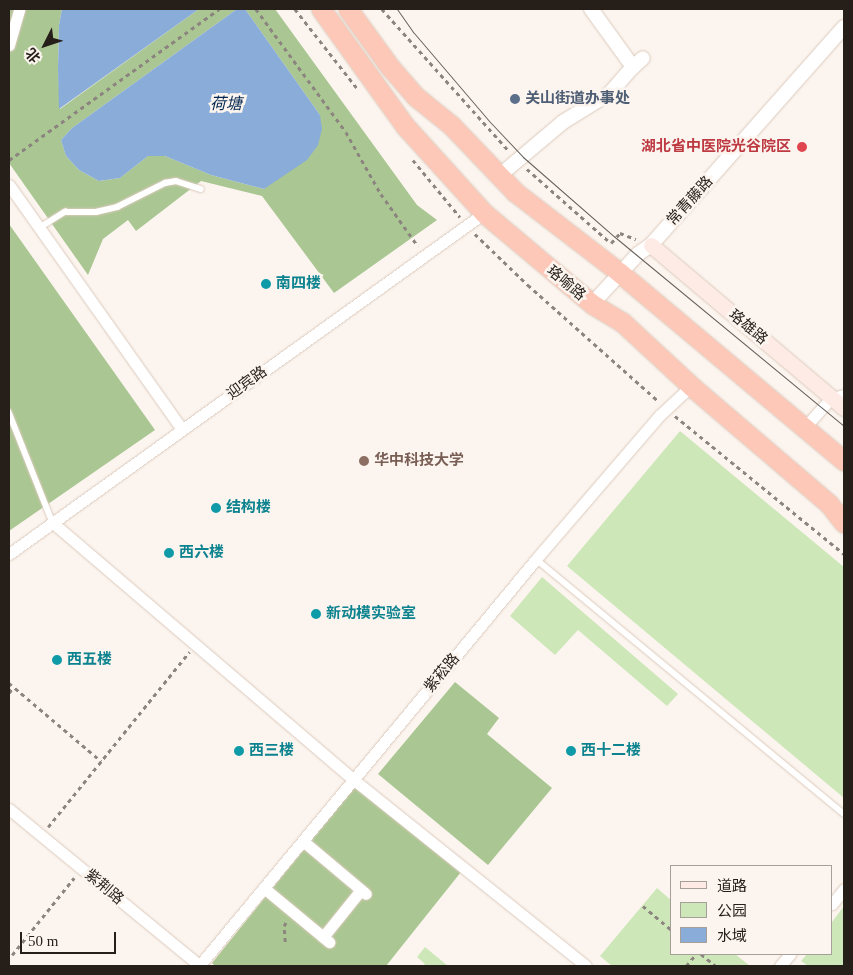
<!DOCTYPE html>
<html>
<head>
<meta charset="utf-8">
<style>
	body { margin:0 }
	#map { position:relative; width:853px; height:975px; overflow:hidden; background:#fcf5ef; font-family:"Times New Roman","Noto Sans SC",serif }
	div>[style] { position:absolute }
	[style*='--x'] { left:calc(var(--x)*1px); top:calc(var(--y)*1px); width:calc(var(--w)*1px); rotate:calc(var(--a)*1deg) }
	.green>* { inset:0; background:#cde7b8 }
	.forest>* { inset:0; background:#aac692 }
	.water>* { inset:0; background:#89acd9 }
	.path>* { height:2.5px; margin-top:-1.25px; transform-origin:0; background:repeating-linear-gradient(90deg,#8c857f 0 4px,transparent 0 8px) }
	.roads { filter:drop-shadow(0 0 1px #dccabd) drop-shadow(0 0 1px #dccabd) }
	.service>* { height:5.5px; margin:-2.75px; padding:0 2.75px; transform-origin:2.75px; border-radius:2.75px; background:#fff }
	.minor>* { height:11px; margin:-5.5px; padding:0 5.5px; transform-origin:5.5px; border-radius:5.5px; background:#fff }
	.tertiary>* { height:14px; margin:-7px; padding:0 7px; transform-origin:7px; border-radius:7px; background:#fff }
	.secondary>* { height:15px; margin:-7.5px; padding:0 7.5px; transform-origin:7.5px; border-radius:7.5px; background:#ffebe5 }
	.trunk>* { height:19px; margin:-9.5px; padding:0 9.5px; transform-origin:9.5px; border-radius:9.5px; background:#fec8b8 }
	.tram>* { height:1px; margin:-0.5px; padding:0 0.5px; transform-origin:0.5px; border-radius:0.5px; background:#665f5a }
	.dots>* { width:14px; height:14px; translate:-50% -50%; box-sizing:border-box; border:2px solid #fcf5ef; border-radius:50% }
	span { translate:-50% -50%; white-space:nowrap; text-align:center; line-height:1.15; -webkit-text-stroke:5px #fcf5ef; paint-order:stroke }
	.service-label { font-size:15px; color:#4e5e75; font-weight:700 }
	.left { translate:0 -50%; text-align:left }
	.health-label { font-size:15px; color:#be3a42; font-weight:700 }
	.right { translate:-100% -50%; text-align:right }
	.street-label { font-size:15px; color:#251e19 }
	.culture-label { font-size:15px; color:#0d838f; font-weight:700 }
	.education-label { font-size:15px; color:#785e54; font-weight:700 }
	.water-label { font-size:16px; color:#052852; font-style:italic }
	.frame { position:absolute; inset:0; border:10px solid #251e19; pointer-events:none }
	.legend { position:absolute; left:670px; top:865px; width:162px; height:90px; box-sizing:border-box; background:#fcf5ef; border:1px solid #a69f99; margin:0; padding:6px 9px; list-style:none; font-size:15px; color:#251e19 }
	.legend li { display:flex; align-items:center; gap:10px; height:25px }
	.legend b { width:25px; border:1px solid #a69f99 }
	.north { position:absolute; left:20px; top:20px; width:50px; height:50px; -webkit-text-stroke:4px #fcf5ef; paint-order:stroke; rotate:229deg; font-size:14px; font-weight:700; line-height:20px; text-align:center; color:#251e19 }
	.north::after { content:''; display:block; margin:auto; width:18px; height:22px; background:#251e19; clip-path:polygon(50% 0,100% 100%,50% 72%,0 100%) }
	.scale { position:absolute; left:20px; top:932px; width:96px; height:22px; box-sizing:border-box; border:2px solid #251e19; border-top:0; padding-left:6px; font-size:15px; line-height:18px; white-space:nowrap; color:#251e19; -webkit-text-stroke:4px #fcf5ef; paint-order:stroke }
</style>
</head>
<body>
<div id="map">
	<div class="green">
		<div style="clip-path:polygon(680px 431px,844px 567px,844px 798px,567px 566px)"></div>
		<div style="clip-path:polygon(542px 577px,678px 694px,667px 706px,578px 630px,555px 655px,510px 616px)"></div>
		<div style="clip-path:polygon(657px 888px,672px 901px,672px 954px,735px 954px,750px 966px,612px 966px,600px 956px)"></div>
		<div style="clip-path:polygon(844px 906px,844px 966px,808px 966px,801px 961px,807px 954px,832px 954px,832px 922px)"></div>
		<div style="clip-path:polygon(425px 947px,448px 966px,423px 966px,425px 964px,417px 957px)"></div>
	</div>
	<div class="forest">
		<div style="clip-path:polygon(9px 9px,62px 9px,59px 25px,58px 69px,60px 109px,199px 9px,237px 9px,72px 128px,61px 140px,66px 156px,79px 170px,99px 181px,120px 178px,148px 156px,165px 156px,211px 175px,264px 189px,320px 115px,245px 9px,275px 9px,417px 205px,437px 220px,334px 293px,262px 196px,201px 181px,136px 231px,128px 220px,103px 239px,88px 275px,9px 163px)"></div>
		<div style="clip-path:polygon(9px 224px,155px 430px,9px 531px)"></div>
		<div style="clip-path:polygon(455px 682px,499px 718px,487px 734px,552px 788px,488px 865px,378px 774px)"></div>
		<div style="clip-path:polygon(355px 786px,461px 872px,386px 966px,215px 966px,212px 963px)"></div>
	</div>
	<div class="water">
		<div style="clip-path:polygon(62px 9px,199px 9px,59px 109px,58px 69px,59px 25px)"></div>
		<div style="clip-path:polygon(237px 9px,245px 9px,320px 115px,322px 129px,318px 145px,307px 160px,264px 189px,211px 175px,165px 156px,148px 156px,120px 178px,99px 181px,79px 170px,66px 156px,61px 140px,72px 128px)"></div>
	</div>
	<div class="path">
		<div style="--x:256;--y:9;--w:152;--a:53.8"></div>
		<div style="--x:346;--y:132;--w:71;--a:60.6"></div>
		<div style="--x:381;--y:194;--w:64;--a:54.6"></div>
		<div style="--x:295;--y:9;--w:100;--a:51.9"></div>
		<div style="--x:382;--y:9;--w:191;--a:48.2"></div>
		<div style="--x:9;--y:160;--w:259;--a:-35.7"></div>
		<div style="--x:413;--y:160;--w:74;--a:50.5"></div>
		<div style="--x:527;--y:169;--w:112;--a:41.4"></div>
		<div style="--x:611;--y:243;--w:13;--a:-48"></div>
		<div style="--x:620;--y:233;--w:17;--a:21"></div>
		<div style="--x:475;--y:234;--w:74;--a:43.9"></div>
		<div style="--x:528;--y:285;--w:174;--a:41.7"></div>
		<div style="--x:675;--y:416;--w:218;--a:39.2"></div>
		<div style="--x:9;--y:683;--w:121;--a:40.3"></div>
		<div style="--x:9;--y:693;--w:7;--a:-56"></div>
		<div style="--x:48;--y:827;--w:225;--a:-51.1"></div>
		<div style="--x:643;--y:906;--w:38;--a:40"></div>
		<div style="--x:285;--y:942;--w:16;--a:-94"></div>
		<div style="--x:284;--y:926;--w:4;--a:-63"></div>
		<div style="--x:701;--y:954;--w:19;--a:39"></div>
		<div style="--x:12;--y:955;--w:99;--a:-51.2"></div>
		<div style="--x:686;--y:966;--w:16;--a:-50"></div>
	</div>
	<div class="roads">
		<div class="service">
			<div style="--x:39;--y:228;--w:31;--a:-32"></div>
			<div style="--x:65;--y:212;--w:31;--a:0"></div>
			<div style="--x:96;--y:212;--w:22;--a:-13"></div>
			<div style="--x:117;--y:207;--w:54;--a:-26.6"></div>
			<div style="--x:165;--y:183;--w:11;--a:-10"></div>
			<div style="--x:176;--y:181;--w:26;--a:18"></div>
			<div style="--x:9;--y:412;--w:119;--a:68.4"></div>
			<div style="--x:536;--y:559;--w:400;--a:39.6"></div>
		</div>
		<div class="minor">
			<div style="--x:9;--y:45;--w:37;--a:-74"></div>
			<div style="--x:9;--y:185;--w:299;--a:54.7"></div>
			<div style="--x:805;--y:427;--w:39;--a:-48"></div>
			<div style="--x:831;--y:398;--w:13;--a:-13"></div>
			<div style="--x:53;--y:523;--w:396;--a:40.5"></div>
			<div style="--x:354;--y:780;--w:297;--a:38.7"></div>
			<div style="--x:9;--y:554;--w:585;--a:-35.67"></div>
			<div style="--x:9;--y:809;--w:247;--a:39.4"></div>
			<div style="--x:303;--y:841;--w:82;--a:40.1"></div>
			<div style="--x:264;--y:888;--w:85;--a:39.7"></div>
			<div style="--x:832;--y:904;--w:19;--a:-51"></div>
			<div style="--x:323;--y:937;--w:59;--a:-51.2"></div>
			<div style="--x:199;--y:966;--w:528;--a:-50.37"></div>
			<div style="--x:536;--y:559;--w:190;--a:-49.3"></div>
			<div style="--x:660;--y:415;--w:42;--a:-43.1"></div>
			<div style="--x:780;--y:966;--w:16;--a:-50"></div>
		</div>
		<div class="tertiary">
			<div style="--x:633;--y:67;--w:13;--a:-42"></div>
			<div style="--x:499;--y:176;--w:84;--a:-40.2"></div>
			<div style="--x:563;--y:122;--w:55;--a:-31.7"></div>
			<div style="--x:610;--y:93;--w:35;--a:-49"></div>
			<div style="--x:633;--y:67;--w:72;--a:-125.9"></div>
			<div style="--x:592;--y:304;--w:68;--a:-47.4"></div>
			<div style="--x:638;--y:254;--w:16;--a:-35"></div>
			<div style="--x:651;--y:245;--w:291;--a:-48.5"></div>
		</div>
		<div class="secondary">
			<div style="--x:651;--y:245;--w:253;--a:40.2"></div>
		</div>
		<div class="trunk">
			<div style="--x:321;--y:9;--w:144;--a:54.3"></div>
			<div style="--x:405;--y:126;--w:118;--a:47.8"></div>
			<div style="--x:484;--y:213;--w:141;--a:40.1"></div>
			<div style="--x:592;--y:304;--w:35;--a:31"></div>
			<div style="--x:622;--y:322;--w:94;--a:42.8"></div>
			<div style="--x:691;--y:386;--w:182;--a:40.5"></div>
			<div style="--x:829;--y:504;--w:24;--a:52"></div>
			<div style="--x:348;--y:9;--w:72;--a:54.1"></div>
			<div style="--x:390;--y:67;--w:38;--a:49"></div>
			<div style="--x:415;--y:96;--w:46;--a:38.9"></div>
			<div style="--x:451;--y:125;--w:93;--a:46.3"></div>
			<div style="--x:515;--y:192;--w:133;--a:37.6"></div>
			<div style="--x:620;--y:273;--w:292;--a:40"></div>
		</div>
	</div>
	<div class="tram">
		<div style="--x:397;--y:9;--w:29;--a:55"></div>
		<div style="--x:414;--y:33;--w:118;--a:49.5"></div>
		<div style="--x:491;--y:123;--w:47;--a:46.7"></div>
		<div style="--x:523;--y:157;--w:123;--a:41.1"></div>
		<div style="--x:616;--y:238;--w:296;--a:39.5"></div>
	</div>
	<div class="dots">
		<div style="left:515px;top:99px;background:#5c6f8a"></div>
		<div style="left:802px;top:147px;background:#e0444e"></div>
		<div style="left:266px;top:284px;background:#0f9aa8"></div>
		<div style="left:364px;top:461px;background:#8d6e63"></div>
		<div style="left:216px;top:508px;background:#0f9aa8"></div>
		<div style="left:169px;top:553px;background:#0f9aa8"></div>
		<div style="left:316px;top:614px;background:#0f9aa8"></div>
		<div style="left:57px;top:660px;background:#0f9aa8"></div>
		<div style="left:239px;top:751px;background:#0f9aa8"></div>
		<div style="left:571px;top:751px;background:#0f9aa8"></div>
	</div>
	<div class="service-label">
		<span class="left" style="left:525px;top:99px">关山街道办事处</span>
	</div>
	<div class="health-label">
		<span class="right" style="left:791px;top:147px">湖北省中医院光谷院区</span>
	</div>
	<div class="street-label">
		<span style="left:690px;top:201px;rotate:-48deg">常青藤路</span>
		<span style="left:566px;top:283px;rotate:40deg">珞喻路</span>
		<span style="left:748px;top:327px;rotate:40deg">珞雄路</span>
		<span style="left:247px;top:383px;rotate:-36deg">迎宾路</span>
		<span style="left:442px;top:673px;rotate:-50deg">紫菘路</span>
		<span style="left:104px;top:887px;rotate:40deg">紫荆路</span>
	</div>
	<div class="culture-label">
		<span class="left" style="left:276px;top:284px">南四楼</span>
		<span class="left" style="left:226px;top:508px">结构楼</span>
		<span class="left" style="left:179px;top:553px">西六楼</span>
		<span class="left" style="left:326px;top:614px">新动模实验室</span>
		<span class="left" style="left:67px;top:660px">西五楼</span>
		<span class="left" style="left:249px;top:751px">西三楼</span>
		<span class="left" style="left:581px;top:751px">西十二楼</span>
	</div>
	<div class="education-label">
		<span class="left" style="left:374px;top:461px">华中科技大学</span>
	</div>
	<div class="water-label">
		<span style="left:226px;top:104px">荷塘</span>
	</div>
	<div class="frame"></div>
	<ul class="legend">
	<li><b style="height:6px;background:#ffebe5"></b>道路</li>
	<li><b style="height:14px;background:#cde7b8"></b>公园</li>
	<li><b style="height:14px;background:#89acd9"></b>水域</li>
	</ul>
	<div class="north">北</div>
	<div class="scale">50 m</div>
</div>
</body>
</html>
